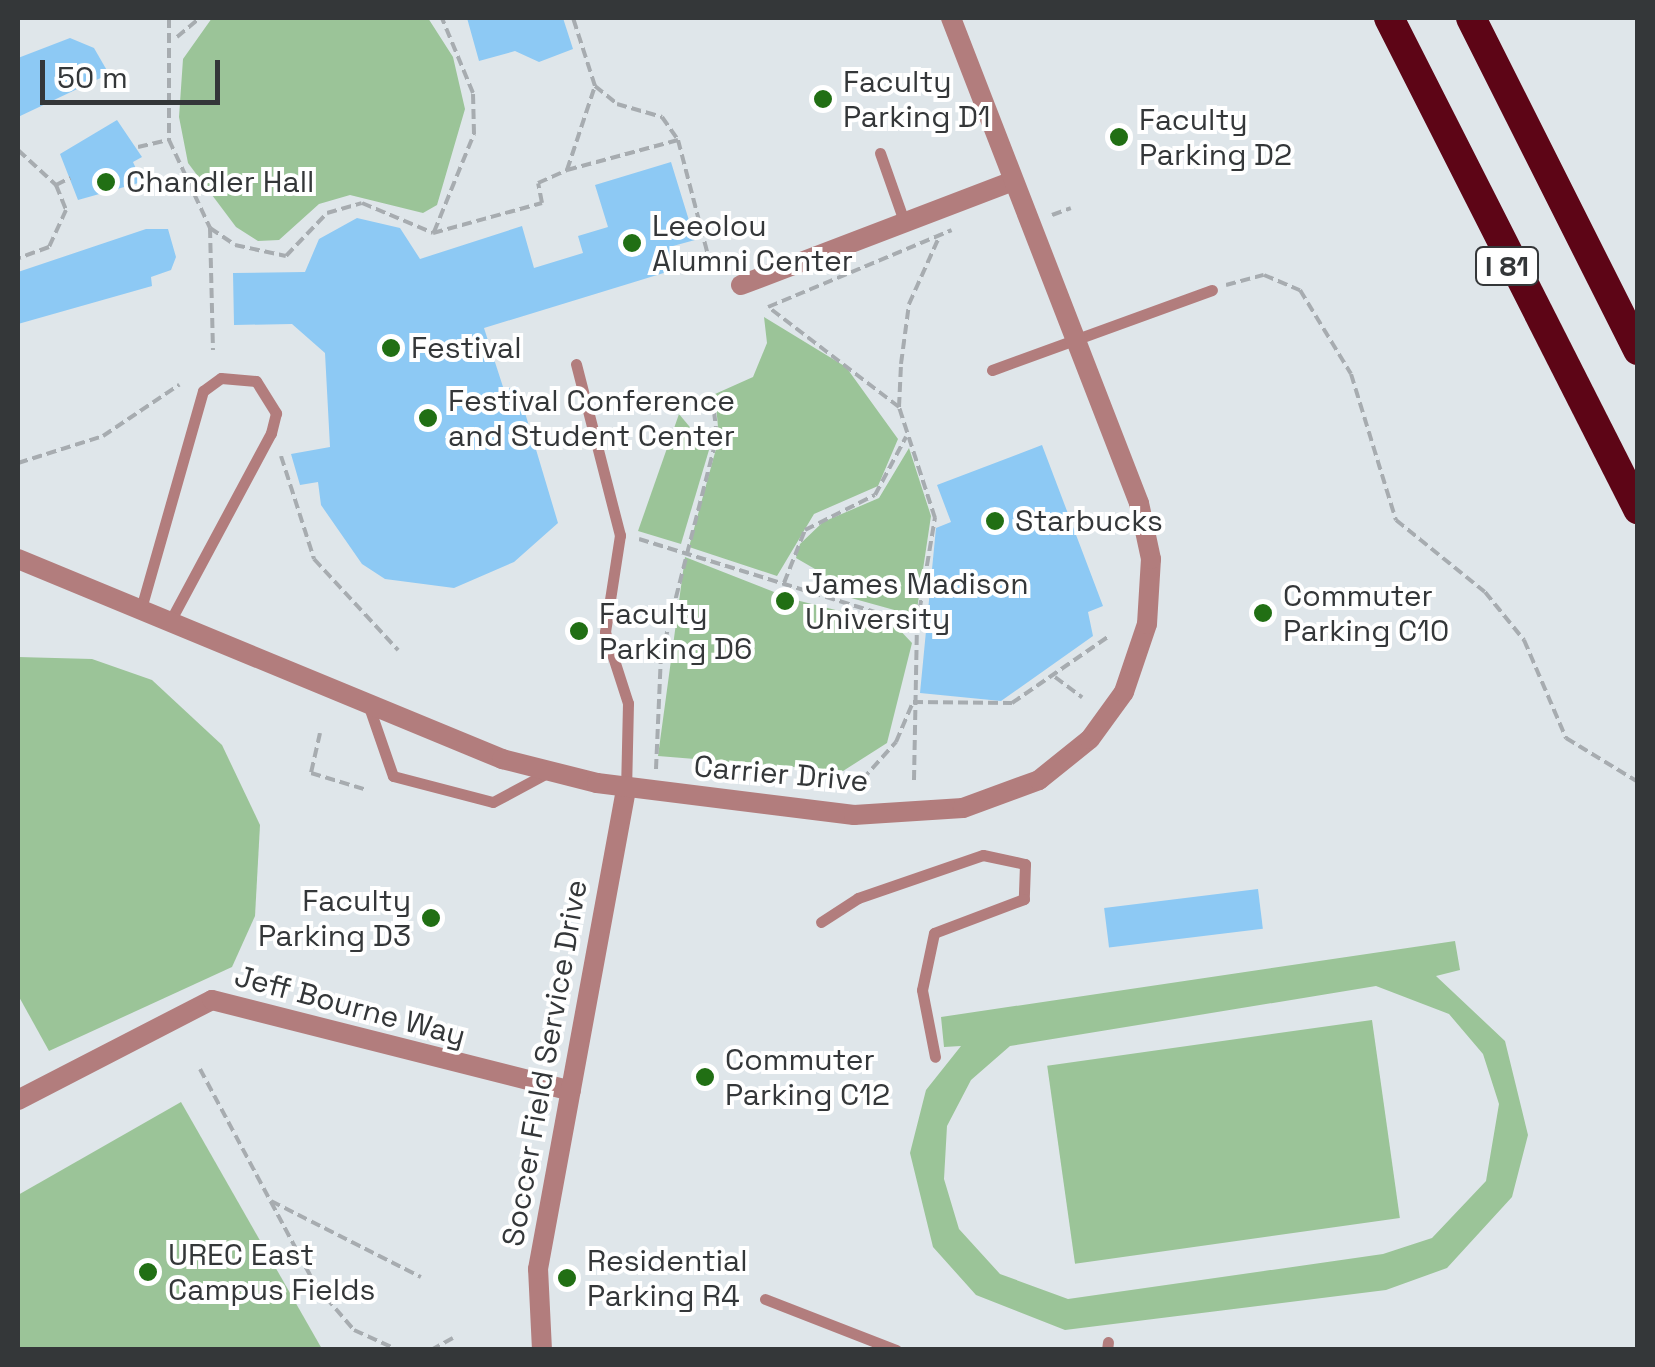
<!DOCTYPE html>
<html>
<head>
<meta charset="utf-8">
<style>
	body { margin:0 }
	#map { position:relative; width:1655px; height:1367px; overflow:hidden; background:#dfe6ea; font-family:"Space Grotesk",sans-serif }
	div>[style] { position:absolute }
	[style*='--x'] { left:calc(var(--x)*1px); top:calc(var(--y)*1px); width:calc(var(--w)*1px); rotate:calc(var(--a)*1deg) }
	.green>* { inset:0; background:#9bc498; transform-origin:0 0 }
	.building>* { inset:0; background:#8dc9f4; transform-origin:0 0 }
	.path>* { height:4px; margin-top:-2px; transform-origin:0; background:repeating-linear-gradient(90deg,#a7acb0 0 10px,transparent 0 15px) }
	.service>* { height:11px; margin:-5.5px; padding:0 5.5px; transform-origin:5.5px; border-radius:5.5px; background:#b27d7d }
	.minor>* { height:20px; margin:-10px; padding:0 10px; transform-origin:10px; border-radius:10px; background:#b27d7d }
	.tertiary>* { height:20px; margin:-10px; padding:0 10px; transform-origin:10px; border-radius:10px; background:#b27d7d }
	.motorway>* { height:30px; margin:-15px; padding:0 15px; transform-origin:15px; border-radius:15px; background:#5d0516 }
	.dots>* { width:28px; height:28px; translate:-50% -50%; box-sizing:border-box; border:5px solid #fff; border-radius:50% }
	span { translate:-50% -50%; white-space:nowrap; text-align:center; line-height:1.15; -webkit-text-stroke:8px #fff; paint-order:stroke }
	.shield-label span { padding:2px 8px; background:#fff; border:2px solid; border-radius:8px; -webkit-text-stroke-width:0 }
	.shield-label { font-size:28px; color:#343739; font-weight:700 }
	.poi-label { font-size:30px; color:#343739 }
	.left { translate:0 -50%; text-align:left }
	.right { translate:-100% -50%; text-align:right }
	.street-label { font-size:30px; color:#343739 }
	.frame { position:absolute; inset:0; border:20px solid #343739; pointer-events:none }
	.scale { position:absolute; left:40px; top:60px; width:180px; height:45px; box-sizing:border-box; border:5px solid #343739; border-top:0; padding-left:12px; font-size:30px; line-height:35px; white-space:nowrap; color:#343739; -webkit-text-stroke:8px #fff; paint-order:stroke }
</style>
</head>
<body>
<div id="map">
	<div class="green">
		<div style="clip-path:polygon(212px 18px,428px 18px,453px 57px,465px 109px,437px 205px,423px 213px,350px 195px,319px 204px,279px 240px,258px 241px,236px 227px,188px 163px,179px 117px,183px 59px)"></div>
		<div style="clip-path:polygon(764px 317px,846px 367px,898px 439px,878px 486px,814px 514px,777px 576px,689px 547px,719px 438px,715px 394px,753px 377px,767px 343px)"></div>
		<div style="clip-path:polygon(679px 414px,709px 450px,681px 544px,638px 531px)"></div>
		<div style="clip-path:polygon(909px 448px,931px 516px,916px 616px,815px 588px,815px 569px,796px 558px,800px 544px,823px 522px,879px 498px)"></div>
		<div style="clip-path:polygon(685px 557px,792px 599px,895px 625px,912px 643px,887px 743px,843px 771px,658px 756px)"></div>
		<div style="clip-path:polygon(18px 657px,92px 659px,152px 680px,222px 745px,260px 825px,255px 916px,232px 967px,49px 1051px,18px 995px)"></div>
		<div style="clip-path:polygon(evenodd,1455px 941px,1460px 970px,1436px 976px,1505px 1041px,1528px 1135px,1512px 1197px,1447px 1268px,1386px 1290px,1065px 1330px,976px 1295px,933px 1247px,910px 1153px,926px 1090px,961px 1046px,944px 1047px,941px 1017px,1455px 941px,1376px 986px,1449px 1014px,1483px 1054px,1499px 1104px,1486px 1181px,1432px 1238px,1383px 1254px,1068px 1299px,1000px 1274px,959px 1229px,944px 1179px,947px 1126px,971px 1080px,1010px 1046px,1376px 986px)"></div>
		<div style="left:1372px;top:1020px;width:200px;height:328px;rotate:82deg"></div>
		<div style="clip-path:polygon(181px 1102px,322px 1349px,18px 1349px,18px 1195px)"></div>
	</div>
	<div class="building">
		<div style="clip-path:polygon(467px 18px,563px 18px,573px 49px,539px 62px,515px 51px,479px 61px)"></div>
		<div style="clip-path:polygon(70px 38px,94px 48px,109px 74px,18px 117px,18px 58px)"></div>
		<div style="clip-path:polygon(117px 120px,142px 157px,133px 162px,142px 182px,78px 200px,60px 154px)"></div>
		<div style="clip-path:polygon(671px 162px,695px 240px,673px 246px,680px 268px,484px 328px,504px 390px,517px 386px,558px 523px,514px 562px,454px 588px,385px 579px,362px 564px,321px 505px,318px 482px,300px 485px,291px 454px,330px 447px,325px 353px,292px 324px,234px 325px,233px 273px,305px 272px,319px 239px,357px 218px,400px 228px,420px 259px,522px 226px,534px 268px,583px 253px,578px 236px,608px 227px,595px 185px)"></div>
		<div style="clip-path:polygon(146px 229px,168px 229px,176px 257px,171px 270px,151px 277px,152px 286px,18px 324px,18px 272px)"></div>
		<div style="clip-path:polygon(1042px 445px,1103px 606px,1088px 612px,1093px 636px,1001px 701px,920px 693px,936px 528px,951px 522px,937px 485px)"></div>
		<div style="left:1258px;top:889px;width:40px;height:155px;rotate:83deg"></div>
	</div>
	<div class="path">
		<div style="--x:169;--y:18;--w:122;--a:90"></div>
		<div style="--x:169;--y:140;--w:97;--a:65"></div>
		<div style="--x:210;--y:228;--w:122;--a:88.6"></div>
		<div style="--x:177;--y:37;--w:30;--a:-40"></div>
		<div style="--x:595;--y:86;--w:28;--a:39"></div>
		<div style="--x:617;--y:104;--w:47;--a:16.1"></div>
		<div style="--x:662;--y:117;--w:28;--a:55"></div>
		<div style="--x:138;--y:147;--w:32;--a:-13"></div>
		<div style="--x:18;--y:150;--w:52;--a:42.6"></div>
		<div style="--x:56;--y:185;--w:27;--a:68"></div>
		<div style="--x:66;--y:210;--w:41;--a:114.7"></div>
		<div style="--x:49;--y:247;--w:33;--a:160"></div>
		<div style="--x:567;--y:170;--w:89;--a:-71.6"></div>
		<div style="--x:595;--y:86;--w:71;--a:-107.9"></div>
		<div style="--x:56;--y:185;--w:16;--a:-27"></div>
		<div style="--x:1052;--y:215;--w:20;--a:-20"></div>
		<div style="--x:210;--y:228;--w:30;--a:34"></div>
		<div style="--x:235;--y:245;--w:52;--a:12.2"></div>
		<div style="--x:286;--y:256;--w:59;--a:-46.4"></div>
		<div style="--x:327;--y:213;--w:36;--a:-16"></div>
		<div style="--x:362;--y:203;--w:77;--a:22.9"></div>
		<div style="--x:433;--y:233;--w:113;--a:-15.4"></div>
		<div style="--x:542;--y:203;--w:20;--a:-101"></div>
		<div style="--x:538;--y:183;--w:32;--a:-24"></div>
		<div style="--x:567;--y:170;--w:115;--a:-15.1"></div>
		<div style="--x:678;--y:140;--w:123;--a:75.4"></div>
		<div style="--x:434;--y:232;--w:106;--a:-67.8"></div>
		<div style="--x:474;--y:134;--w:41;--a:-91.4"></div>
		<div style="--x:473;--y:93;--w:81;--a:-112.5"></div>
		<div style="--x:1226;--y:285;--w:39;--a:-15"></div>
		<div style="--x:1264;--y:275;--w:39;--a:23"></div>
		<div style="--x:1300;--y:290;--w:98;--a:58.7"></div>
		<div style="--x:1351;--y:374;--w:153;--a:72.9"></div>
		<div style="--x:1396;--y:520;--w:114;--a:39"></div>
		<div style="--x:1485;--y:592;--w:62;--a:50.9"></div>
		<div style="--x:1524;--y:640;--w:107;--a:66.8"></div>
		<div style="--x:1566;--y:738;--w:84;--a:31.4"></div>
		<div style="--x:899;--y:407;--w:165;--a:-142.6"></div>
		<div style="--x:768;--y:307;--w:199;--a:-22.7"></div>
		<div style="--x:281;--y:456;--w:108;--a:72.2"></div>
		<div style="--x:314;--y:559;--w:124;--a:47.3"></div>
		<div style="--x:18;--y:463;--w:89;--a:-17.6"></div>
		<div style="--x:103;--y:436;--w:92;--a:-33.9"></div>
		<div style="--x:639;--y:539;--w:290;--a:17.2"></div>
		<div style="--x:784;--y:583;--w:57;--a:-68.4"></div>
		<div style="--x:805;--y:530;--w:78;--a:-26.6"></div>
		<div style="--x:875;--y:495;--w:66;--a:-61.9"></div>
		<div style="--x:1055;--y:677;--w:34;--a:37"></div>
		<div style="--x:320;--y:733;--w:41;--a:102.7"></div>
		<div style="--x:311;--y:773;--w:59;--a:16.9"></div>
		<div style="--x:656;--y:769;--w:113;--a:-87.5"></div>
		<div style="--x:661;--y:656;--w:227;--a:-75.7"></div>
		<div style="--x:717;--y:436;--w:41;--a:-97"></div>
		<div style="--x:914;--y:780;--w:155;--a:-88.9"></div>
		<div style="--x:917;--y:625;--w:109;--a:-80.5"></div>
		<div style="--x:935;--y:518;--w:117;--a:-108"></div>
		<div style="--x:899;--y:407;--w:43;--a:-87.3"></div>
		<div style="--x:901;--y:364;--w:61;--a:-82.4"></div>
		<div style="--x:909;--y:304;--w:76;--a:-65.8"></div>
		<div style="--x:852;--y:791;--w:66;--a:-48.1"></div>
		<div style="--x:896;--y:742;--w:43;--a:-67"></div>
		<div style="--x:913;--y:702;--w:99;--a:0.6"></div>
		<div style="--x:1012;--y:703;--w:118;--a:-34.6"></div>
		<div style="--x:200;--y:1069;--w:246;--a:61.9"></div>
		<div style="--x:316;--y:1286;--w:58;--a:49.2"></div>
		<div style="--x:354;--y:1330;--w:48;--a:24.4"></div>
		<div style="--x:271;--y:1201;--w:168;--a:26.9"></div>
		<div style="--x:431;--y:1350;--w:25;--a:-29"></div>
	</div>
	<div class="service">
		<div style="--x:880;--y:153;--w:75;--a:70.6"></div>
		<div style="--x:576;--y:364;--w:177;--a:75.6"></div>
		<div style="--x:620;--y:535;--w:98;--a:98.8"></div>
		<div style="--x:605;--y:632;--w:75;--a:72.1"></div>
		<div style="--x:628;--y:703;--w:85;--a:91.3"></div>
		<div style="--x:992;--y:370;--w:234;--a:-20"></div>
		<div style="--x:140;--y:612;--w:230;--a:-74.1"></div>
		<div style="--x:203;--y:391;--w:22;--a:-36"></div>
		<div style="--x:221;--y:378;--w:35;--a:5"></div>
		<div style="--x:256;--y:381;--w:38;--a:58"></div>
		<div style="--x:276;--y:413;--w:21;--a:104"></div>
		<div style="--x:271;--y:433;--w:216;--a:118.2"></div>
		<div style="--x:368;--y:704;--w:76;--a:70.9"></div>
		<div style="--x:393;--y:776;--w:103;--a:14.6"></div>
		<div style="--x:493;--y:802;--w:64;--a:-28.2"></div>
		<div style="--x:821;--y:922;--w:44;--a:-33"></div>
		<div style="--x:858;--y:898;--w:132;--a:-19"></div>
		<div style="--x:983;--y:855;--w:43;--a:12.1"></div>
		<div style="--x:1025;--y:864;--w:35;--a:92"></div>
		<div style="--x:1024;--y:899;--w:96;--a:159.3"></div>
		<div style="--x:934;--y:933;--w:58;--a:101.9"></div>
		<div style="--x:922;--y:990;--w:68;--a:79"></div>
		<div style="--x:765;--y:1299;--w:141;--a:21.3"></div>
		<div style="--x:1107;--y:1350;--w:8;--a:-83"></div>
	</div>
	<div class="minor">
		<div style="--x:741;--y:285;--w:291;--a:-20.9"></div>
		<div style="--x:18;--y:1100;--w:218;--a:-27.3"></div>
		<div style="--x:212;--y:1000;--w:370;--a:14.2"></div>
		<div style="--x:542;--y:1350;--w:81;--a:-92.8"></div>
		<div style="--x:538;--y:1269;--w:489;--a:-79.6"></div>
	</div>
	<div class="tertiary">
		<div style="--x:18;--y:559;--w:524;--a:22.45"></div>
		<div style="--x:502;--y:759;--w:98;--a:14.2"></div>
		<div style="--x:597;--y:783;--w:259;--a:7.1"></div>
		<div style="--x:854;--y:815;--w:109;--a:-3.7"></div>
		<div style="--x:963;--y:808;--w:81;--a:-20.2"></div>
		<div style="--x:1039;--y:780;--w:65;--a:-38.8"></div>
		<div style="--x:1090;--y:739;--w:58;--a:-54.1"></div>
		<div style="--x:1124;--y:692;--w:72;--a:-71.3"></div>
		<div style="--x:1147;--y:624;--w:65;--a:-86.5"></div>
		<div style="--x:1151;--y:559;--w:57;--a:-102.1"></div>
		<div style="--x:1139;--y:503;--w:520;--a:-111.19"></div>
	</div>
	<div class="motorway">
		<div style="--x:1389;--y:18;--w:551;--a:63.11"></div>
		<div style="--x:1471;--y:18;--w:372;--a:63.3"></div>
	</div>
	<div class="dots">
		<div style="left:823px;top:99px;background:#216f14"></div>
		<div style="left:1119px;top:137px;background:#216f14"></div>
		<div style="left:106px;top:182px;background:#216f14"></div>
		<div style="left:632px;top:243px;background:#216f14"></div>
		<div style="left:391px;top:348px;background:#216f14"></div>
		<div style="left:428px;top:418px;background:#216f14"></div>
		<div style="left:995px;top:521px;background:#216f14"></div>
		<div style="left:785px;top:601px;background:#216f14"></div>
		<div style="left:1263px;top:613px;background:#216f14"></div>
		<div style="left:579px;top:631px;background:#216f14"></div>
		<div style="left:431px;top:918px;background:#216f14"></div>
		<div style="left:705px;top:1077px;background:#216f14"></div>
		<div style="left:148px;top:1272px;background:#216f14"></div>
		<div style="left:567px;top:1278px;background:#216f14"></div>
	</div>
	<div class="shield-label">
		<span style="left:1507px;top:266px">I 81</span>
	</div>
	<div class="poi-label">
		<span class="left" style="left:843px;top:99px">Faculty<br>Parking D1</span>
		<span class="left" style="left:1139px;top:137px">Faculty<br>Parking D2</span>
		<span class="left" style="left:126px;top:182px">Chandler Hall</span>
		<span class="left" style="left:652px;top:243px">Leeolou<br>Alumni Center</span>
		<span class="left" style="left:411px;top:348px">Festival</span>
		<span class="left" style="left:448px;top:418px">Festival Conference<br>and Student Center</span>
		<span class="left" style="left:1015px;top:521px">Starbucks</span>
		<span class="left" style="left:805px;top:601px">James Madison<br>University</span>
		<span class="left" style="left:1283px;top:613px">Commuter<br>Parking C10</span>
		<span class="left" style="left:599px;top:631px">Faculty<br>Parking D6</span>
		<span class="right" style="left:411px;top:918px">Faculty<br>Parking D3</span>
		<span class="left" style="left:725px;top:1077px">Commuter<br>Parking C12</span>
		<span class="left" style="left:168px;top:1272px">UREC East<br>Campus Fields</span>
		<span class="left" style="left:587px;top:1278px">Residential<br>Parking R4</span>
	</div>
	<div class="street-label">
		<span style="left:781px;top:774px;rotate:5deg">Carrier Drive</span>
		<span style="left:350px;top:1006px;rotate:15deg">Jeff Bourne Way</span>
		<span style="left:545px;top:1063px;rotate:-80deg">Soccer Field Service Drive</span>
	</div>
	<div class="frame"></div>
	<div class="scale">50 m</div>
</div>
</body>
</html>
